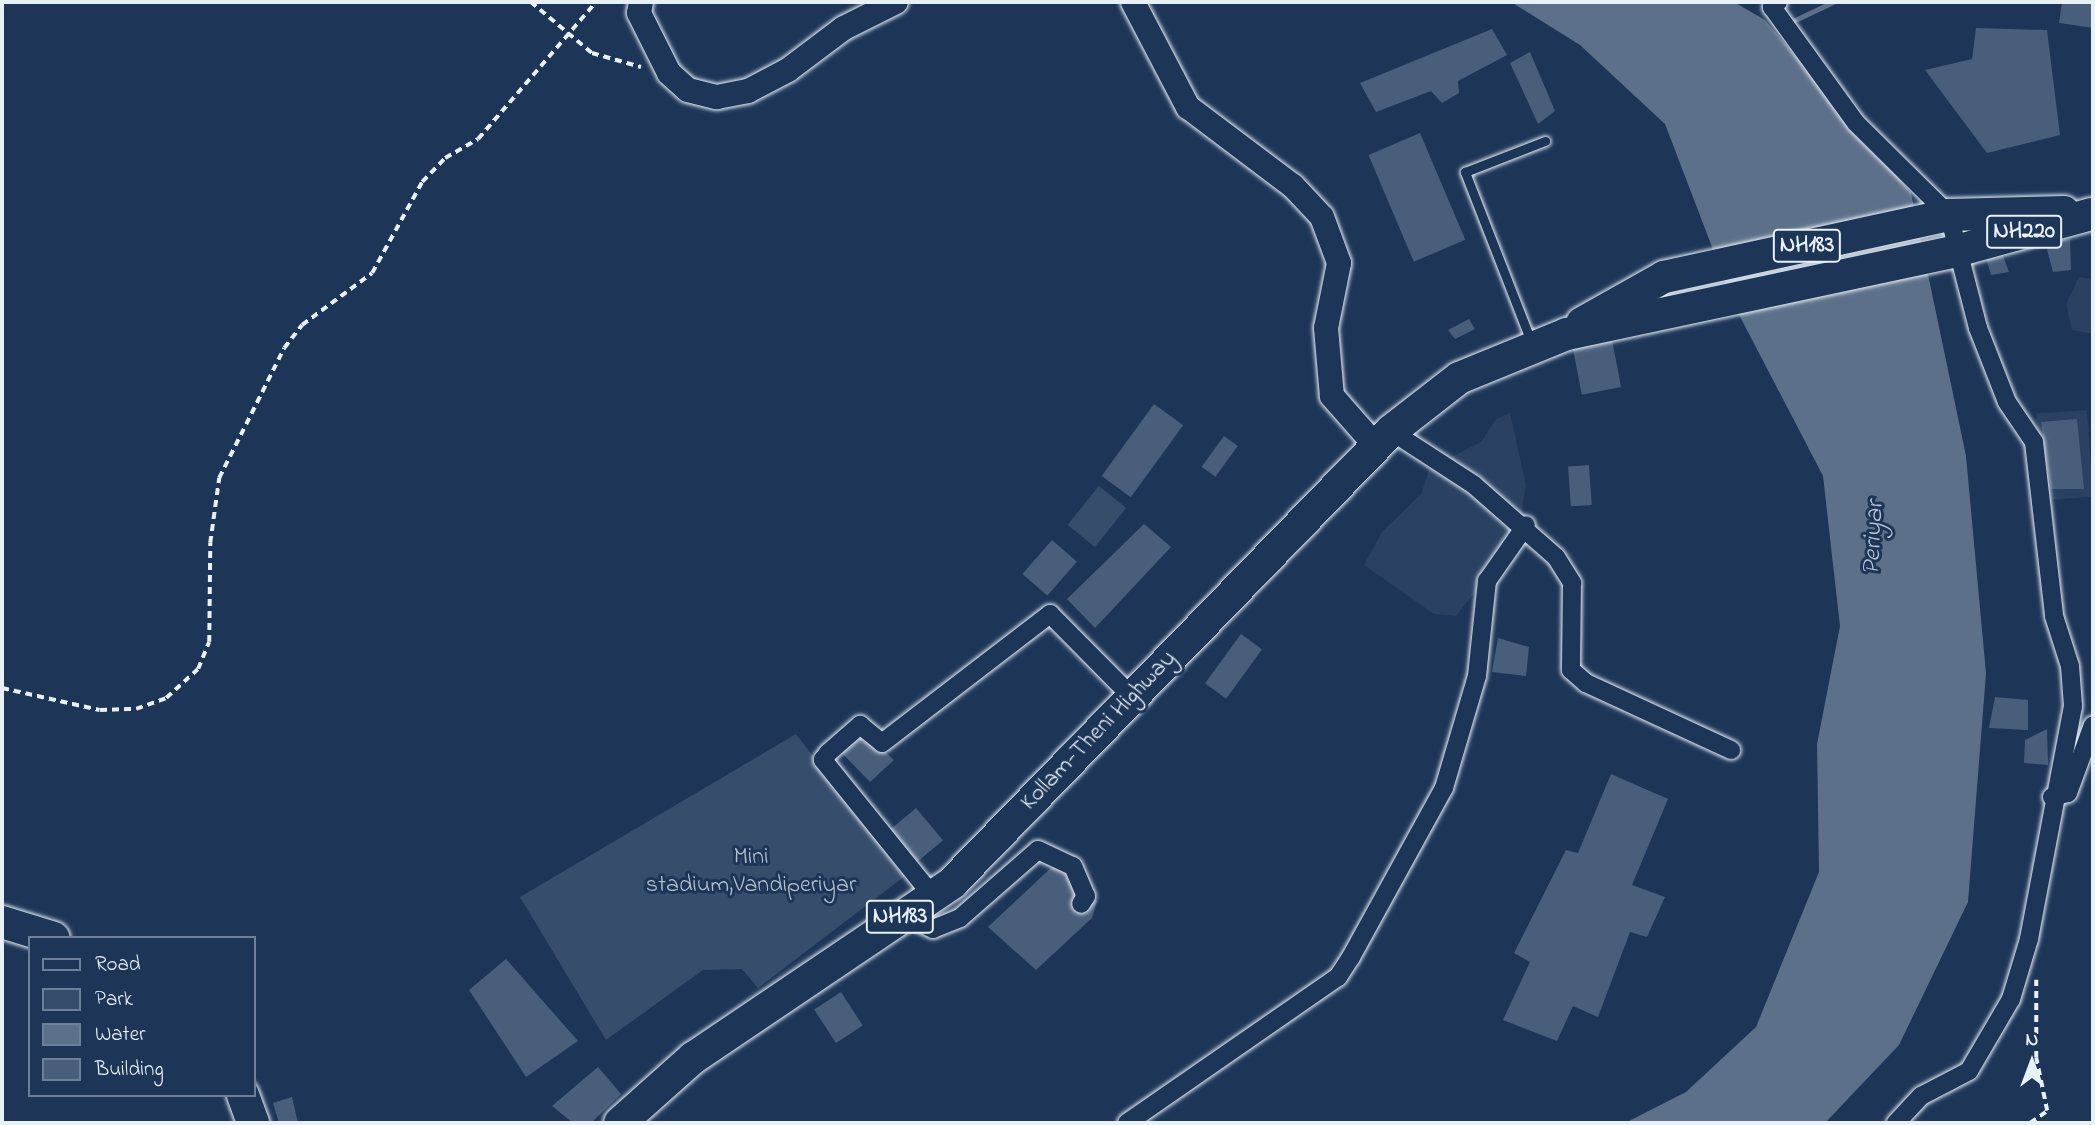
<!DOCTYPE html>
<html>
<head>
<meta charset="utf-8">
<style>
	body { margin:0 }
	#map { position:relative; width:2095px; height:1125px; overflow:hidden; background:#1d3557; font-family:"Indie Flower",sans-serif }
	div>[style] { position:absolute }
	[style*='--x'] { left:calc(var(--x)*1px); top:calc(var(--y)*1px); width:calc(var(--w)*1px); rotate:calc(var(--a)*1deg) }
	.built>* { inset:0; background:#2a4162; transform-origin:0 0 }
	.green>* { inset:0; background:#374d6c; transform-origin:0 0 }
	.water>* { inset:0; background:#5d7089 }
	.stream>* { height:5px; margin:-2.5px; padding:0 2.5px; transform-origin:2.5px; border-radius:2.5px; background:#5d7089 }
	.building>* { inset:0; background:#495e7a; transform-origin:0 0 }
	.path>* { height:3.5px; margin-top:-1.75px; transform-origin:0; background:repeating-linear-gradient(90deg,#e8f1f8 0 7px,transparent 0 12px) }
	.roads { filter:drop-shadow(0 0 2px #e8f1f8) drop-shadow(0 0 2px #e8f1f8) }
	.lane>* { height:9px; margin:-4.5px; padding:0 4.5px; transform-origin:4.5px; border-radius:4.5px; background:#1d3557 }
	.street>* { height:18px; margin:-9px; padding:0 9px; transform-origin:9px; border-radius:9px; background:#1d3557 }
	.secondary>* { height:24px; margin:-12px; padding:0 12px; transform-origin:12px; border-radius:12px; background:#1d3557 }
	.highway>* { height:32px; margin:-16px; padding:0 16px; transform-origin:16px; border-radius:16px; background:#1d3557 }
	span { translate:-50% -50%; white-space:nowrap; text-align:center; line-height:1.15; -webkit-text-stroke:6px #1d3557; paint-order:stroke }
	.shield-label span { padding:2px 5px; background:#1d3557; border:2px solid; border-radius:5px; -webkit-text-stroke-width:0 }
	.shield-label { font-size:23px; color:#e8f1f8; font-weight:700 }
	.street-label { font-size:24px; color:#e8f1f8 }
	.park-label { font-size:24px; color:#b3c0ce }
	.water-label { font-size:26px; color:#b7c4d1; font-style:italic }
	.frame { position:absolute; inset:0; border:4px solid #e8f1f8; pointer-events:none }
	.legend { position:absolute; left:28px; top:936px; width:228px; height:161px; box-sizing:border-box; background:#1d3557; border:2px solid #6e8097; margin:0; padding:9px 12px; list-style:none; font-size:21px; color:#e8f1f8 }
	.legend li { display:flex; align-items:center; gap:14px; height:35px }
	.legend b { width:35px; border:2px solid #6e8097 }
	.north { position:absolute; left:1997px; top:1027px; width:70px; height:70px; -webkit-text-stroke:5px #1d3557; paint-order:stroke; rotate:0deg; font-size:19px; font-weight:700; line-height:28px; text-align:center; color:#e8f1f8 }
	.north::after { content:''; display:block; margin:auto; width:24px; height:32px; background:#e8f1f8; clip-path:polygon(50% 0,100% 100%,50% 72%,0 100%) }
</style>
</head>
<body>
<div id="map">
	<div class="built">
		<div style="clip-path:polygon(2079px 277px,2093px 279px,2093px 334px,2072px 330px,2066px 304px)"></div>
		<div style="left:2087px;top:410px;width:87px;height:51px;rotate:86deg"></div>
		<div style="clip-path:polygon(1510px 413px,1526px 485px,1517px 539px,1456px 616px,1434px 614px,1364px 565px,1382px 532px,1421px 494px,1430px 468px,1481px 442px,1496px 419px)"></div>
	</div>
	<div class="green">
		<div style="left:1099px;top:486px;width:35px;height:50px;rotate:39deg"></div>
		<div style="clip-path:polygon(796px 734px,905px 876px,758px 988px,742px 969px,703px 970px,606px 1040px,520px 897px)"></div>
	</div>
	<div class="water">
		<div style="clip-path:polygon(1511px 2px,1734px 2px,1765px 20px,1911px 193px,1966px 456px,1986px 673px,1968px 902px,1899px 1045px,1825px 1123px,1625px 1123px,1686px 1092px,1756px 1027px,1819px 872px,1817px 744px,1840px 626px,1823px 476px,1735px 307px,1665px 124px,1580px 45px)"></div>
	</div>
	<div class="stream">
		<div style="--x:1795;--y:20;--w:42;--a:-25.3"></div>
	</div>
	<div class="building">
		<div style="clip-path:polygon(2062px 2px,2093px 2px,2093px 28px,2059px 23px)"></div>
		<div style="clip-path:polygon(1976px 28px,2047px 30px,2060px 135px,1987px 153px,1925px 70px,1972px 59px)"></div>
		<div style="clip-path:polygon(1492px 29px,1507px 55px,1458px 81px,1459px 93px,1442px 103px,1431px 91px,1376px 112px,1360px 83px)"></div>
		<div style="clip-path:polygon(1530px 52px,1555px 111px,1538px 124px,1510px 63px)"></div>
		<div style="left:1420px;top:133px;width:116px;height:56px;rotate:67deg"></div>
		<div style="clip-path:polygon(2070px 239px,2071px 270px,2053px 272px,2045px 242px)"></div>
		<div style="clip-path:polygon(2002px 253px,2009px 272px,1991px 275px,1986px 258px)"></div>
		<div style="clip-path:polygon(1469px 319px,1475px 329px,1455px 339px,1448px 330px)"></div>
		<div style="left:1611px;top:335px;width:53px;height:40px;rotate:79deg"></div>
		<div style="left:1154px;top:404px;width:36px;height:89px;rotate:36deg"></div>
		<div style="clip-path:polygon(2077px 419px,2084px 489px,2051px 489px,2041px 422px)"></div>
		<div style="left:1224px;top:436px;width:17px;height:38px;rotate:36deg"></div>
		<div style="left:1589px;top:465px;width:40px;height:21px;rotate:86deg"></div>
		<div style="clip-path:polygon(1144px 524px,1171px 547px,1095px 628px,1067px 599px)"></div>
		<div style="left:1052px;top:540px;width:33px;height:45px;rotate:41deg"></div>
		<div style="left:1241px;top:634px;width:26px;height:61px;rotate:36deg"></div>
		<div style="clip-path:polygon(1498px 638px,1529px 647px,1526px 676px,1492px 672px)"></div>
		<div style="clip-path:polygon(1995px 697px,2028px 700px,2028px 730px,1989px 728px)"></div>
		<div style="clip-path:polygon(859px 729px,894px 760px,870px 782px,840px 751px)"></div>
		<div style="clip-path:polygon(2047px 729px,2048px 765px,2024px 763px,2025px 740px)"></div>
		<div style="clip-path:polygon(1611px 774px,1668px 799px,1632px 885px,1665px 897px,1647px 937px,1630px 932px,1598px 1017px,1573px 1006px,1557px 1041px,1503px 1020px,1530px 962px,1514px 953px,1566px 850px,1578px 853px)"></div>
		<div style="left:916px;top:808px;width:42px;height:37px;rotate:50deg"></div>
		<div style="clip-path:polygon(1054px 865px,1097px 901px,1092px 918px,1036px 970px,988px 927px)"></div>
		<div style="clip-path:polygon(506px 959px,578px 1041px,526px 1077px,469px 990px)"></div>
		<div style="left:841px;top:992px;width:40px;height:32px;rotate:57deg"></div>
		<div style="clip-path:polygon(598px 1067px,621px 1094px,591px 1123px,573px 1123px,552px 1106px)"></div>
		<div style="clip-path:polygon(292px 1097px,298px 1123px,279px 1123px,273px 1103px)"></div>
	</div>
	<div class="path">
		<div style="--x:531;--y:2;--w:80;--a:39.9"></div>
		<div style="--x:592;--y:53;--w:51;--a:15.9"></div>
		<div style="--x:2;--y:688;--w:100;--a:12.7"></div>
		<div style="--x:100;--y:710;--w:36;--a:-2"></div>
		<div style="--x:136;--y:709;--w:32;--a:-20"></div>
		<div style="--x:166;--y:698;--w:43;--a:-42.2"></div>
		<div style="--x:198;--y:669;--w:29;--a:-68"></div>
		<div style="--x:209;--y:642;--w:99;--a:-89.4"></div>
		<div style="--x:210;--y:543;--w:66;--a:-82.1"></div>
		<div style="--x:219;--y:478;--w:145;--a:-63.4"></div>
		<div style="--x:284;--y:348;--w:29;--a:-52"></div>
		<div style="--x:302;--y:325;--w:87;--a:-36.6"></div>
		<div style="--x:372;--y:273;--w:104;--a:-61.2"></div>
		<div style="--x:422;--y:182;--w:33;--a:-46"></div>
		<div style="--x:445;--y:158;--w:38;--a:-30"></div>
		<div style="--x:478;--y:139;--w:181;--a:-49.3"></div>
		<div style="--x:2030;--y:1123;--w:21;--a:-35"></div>
		<div style="--x:2047;--y:1111;--w:54;--a:-101.7"></div>
		<div style="--x:2036;--y:1058;--w:78;--a:-90"></div>
	</div>
	<div class="roads">
		<div class="lane">
			<div style="--x:1532;--y:344;--w:185;--a:-111.3"></div>
			<div style="--x:1465;--y:172;--w:86;--a:-21.2"></div>
		</div>
		<div class="street">
			<div style="--x:1778;--y:2;--w:8;--a:140"></div>
			<div style="--x:1772;--y:7;--w:143;--a:54.1"></div>
			<div style="--x:1856;--y:123;--w:131;--a:44.7"></div>
			<div style="--x:1949;--y:215;--w:117;--a:75.6"></div>
			<div style="--x:1978;--y:328;--w:79;--a:68.6"></div>
			<div style="--x:2007;--y:402;--w:48;--a:56"></div>
			<div style="--x:2034;--y:442;--w:175;--a:83.4"></div>
			<div style="--x:2054;--y:616;--w:52;--a:72.3"></div>
			<div style="--x:2070;--y:666;--w:40;--a:85.7"></div>
			<div style="--x:2073;--y:706;--w:237;--a:100.7"></div>
			<div style="--x:2029;--y:939;--w:63;--a:106.7"></div>
			<div style="--x:2011;--y:999;--w:83;--a:120.3"></div>
			<div style="--x:1969;--y:1071;--w:54;--a:152.5"></div>
			<div style="--x:1921;--y:1096;--w:37;--a:133"></div>
			<div style="--x:1391;--y:431;--w:99;--a:33"></div>
			<div style="--x:1474;--y:485;--w:109;--a:41.3"></div>
			<div style="--x:1556;--y:557;--w:31;--a:58"></div>
			<div style="--x:1572;--y:583;--w:87;--a:90.7"></div>
			<div style="--x:1571;--y:670;--w:20;--a:41"></div>
			<div style="--x:1586;--y:683;--w:160;--a:24.8"></div>
			<div style="--x:2052;--y:797;--w:16;--a:-14"></div>
			<div style="--x:2068;--y:793;--w:72;--a:-69.8"></div>
			<div style="--x:932;--y:895;--w:174;--a:-128.9"></div>
			<div style="--x:823;--y:760;--w:9;--a:-54"></div>
			<div style="--x:828;--y:753;--w:43;--a:-41.2"></div>
			<div style="--x:860;--y:725;--w:28;--a:39"></div>
			<div style="--x:882;--y:743;--w:212;--a:-37.5"></div>
			<div style="--x:1050;--y:614;--w:117;--a:45.3"></div>
			<div style="--x:903;--y:915;--w:33;--a:25"></div>
			<div style="--x:933;--y:929;--w:29;--a:-22"></div>
			<div style="--x:960;--y:918;--w:103;--a:-41.1"></div>
			<div style="--x:1038;--y:850;--w:38;--a:25"></div>
			<div style="--x:1073;--y:866;--w:33;--a:67"></div>
			<div style="--x:1086;--y:896;--w:9;--a:122"></div>
			<div style="--x:1127;--y:1123;--w:257;--a:-34.7"></div>
			<div style="--x:1338;--y:977;--w:24;--a:-57"></div>
			<div style="--x:1351;--y:957;--w:193;--a:-61.2"></div>
			<div style="--x:1444;--y:788;--w:117;--a:-73.6"></div>
			<div style="--x:1477;--y:676;--w:96;--a:-84"></div>
			<div style="--x:1487;--y:581;--w:68;--a:-55.1"></div>
		</div>
		<div class="secondary">
			<div style="--x:641;--y:2;--w:11;--a:100"></div>
			<div style="--x:639;--y:13;--w:67;--a:63.4"></div>
			<div style="--x:669;--y:73;--w:25;--a:42"></div>
			<div style="--x:688;--y:90;--w:30;--a:14"></div>
			<div style="--x:717;--y:97;--w:32;--a:-11"></div>
			<div style="--x:748;--y:91;--w:45;--a:-27.7"></div>
			<div style="--x:788;--y:70;--w:70;--a:-36.9"></div>
			<div style="--x:844;--y:28;--w:58;--a:-26.6"></div>
			<div style="--x:1133;--y:2;--w:119;--a:62.4"></div>
			<div style="--x:1188;--y:107;--w:131;--a:37"></div>
			<div style="--x:1293;--y:186;--w:42;--a:46.9"></div>
			<div style="--x:1322;--y:217;--w:49;--a:69.7"></div>
			<div style="--x:1339;--y:263;--w:66;--a:101.3"></div>
			<div style="--x:1326;--y:328;--w:68;--a:85"></div>
			<div style="--x:1332;--y:396;--w:67;--a:48.7"></div>
		</div>
		<div class="highway">
			<div style="--x:1582;--y:323;--w:94;--a:-29.3"></div>
			<div style="--x:1664;--y:277;--w:292;--a:-12.3"></div>
			<div style="--x:1949;--y:215;--w:115;--a:-1.5"></div>
			<div style="--x:2;--y:922;--w:54;--a:17.1"></div>
			<div style="--x:243;--y:1095;--w:30;--a:70"></div>
			<div style="--x:620;--y:1123;--w:98;--a:-41.7"></div>
			<div style="--x:693;--y:1058;--w:313;--a:-34"></div>
			<div style="--x:952;--y:883;--w:630;--a:-45.84"></div>
			<div style="--x:1391;--y:431;--w:86;--a:-37.9"></div>
			<div style="--x:1459;--y:378;--w:117;--a:-22.2"></div>
			<div style="--x:1567;--y:334;--w:398;--a:-12"></div>
			<div style="--x:1956;--y:251;--w:140;--a:-15.3"></div>
		</div>
	</div>
	<div class="shield-label">
		<span style="left:2024px;top:232px">NH220</span>
		<span style="left:1807px;top:246px">NH183</span>
		<span style="left:900px;top:917px">NH183</span>
	</div>
	<div class="street-label">
		<span style="left:1099px;top:731px;rotate:-46deg">Kollam-Theni Highway</span>
	</div>
	<div class="park-label">
		<span style="left:751px;top:872px">Mini<br>stadium,Vandiperiyar</span>
	</div>
	<div class="water-label">
		<span style="left:1875px;top:538px;rotate:-87deg">Periyar</span>
	</div>
	<div class="frame"></div>
	<ul class="legend">
	<li><b style="height:9px;background:#1d3557"></b>Road</li>
	<li><b style="height:19px;background:#374d6c"></b>Park</li>
	<li><b style="height:19px;background:#5d7089"></b>Water</li>
	<li><b style="height:19px;background:#495e7a"></b>Building</li>
	</ul>
	<div class="north">N</div>
</div>
</body>
</html>
